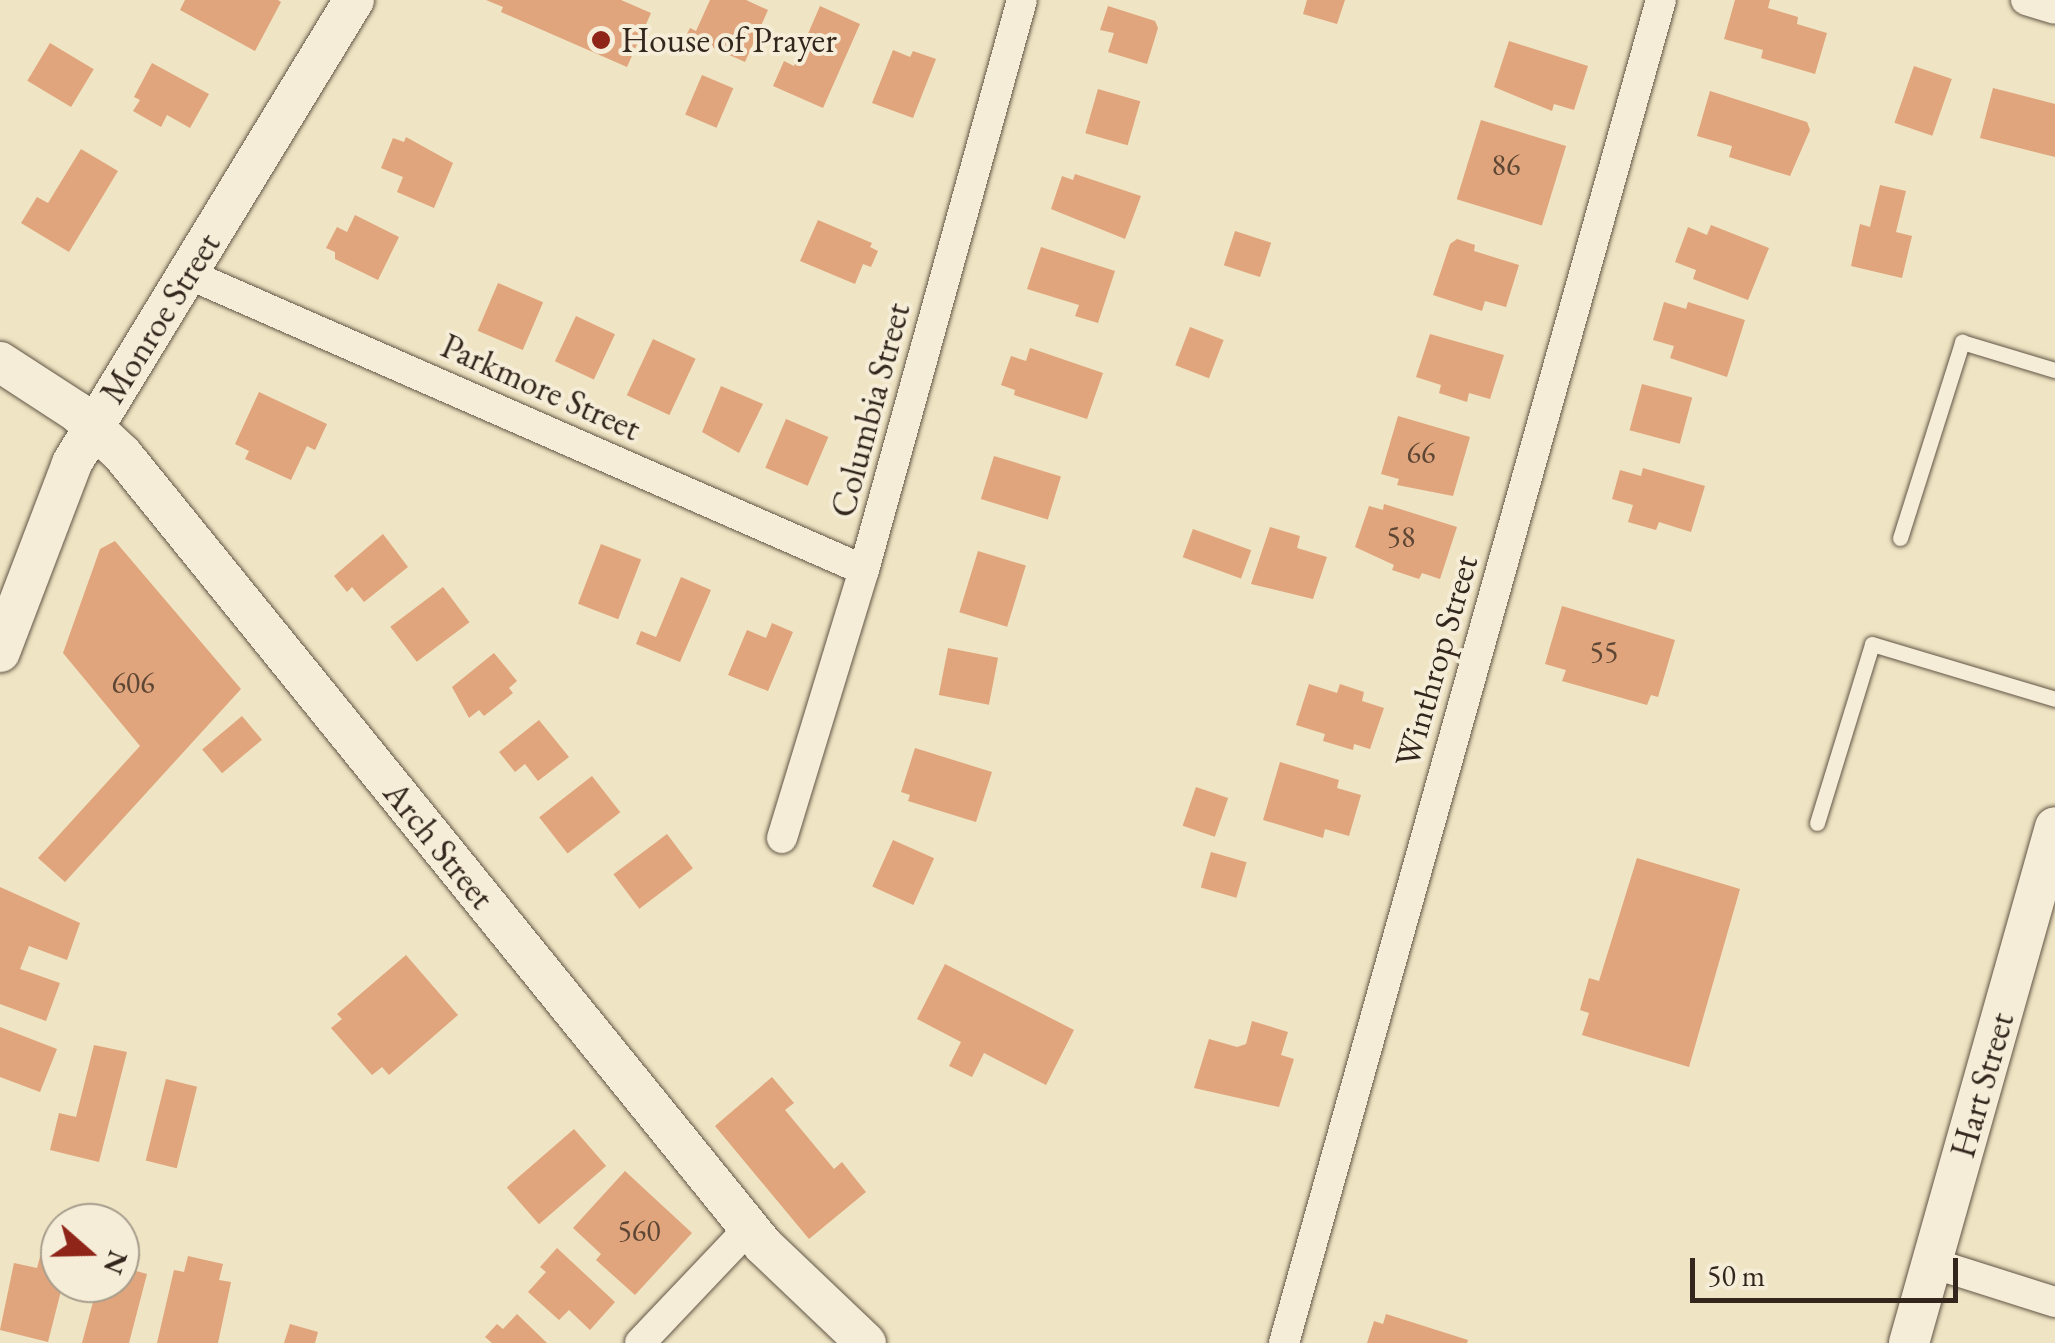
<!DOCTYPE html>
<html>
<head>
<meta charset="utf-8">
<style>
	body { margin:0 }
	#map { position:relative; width:2055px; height:1343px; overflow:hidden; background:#efe4c3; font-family:"EB Garamond",serif }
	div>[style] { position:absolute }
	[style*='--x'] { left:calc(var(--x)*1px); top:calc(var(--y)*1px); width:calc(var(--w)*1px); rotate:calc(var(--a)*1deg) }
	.building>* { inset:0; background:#e0a57c; transform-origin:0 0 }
	.roads { filter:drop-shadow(0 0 2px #625646) drop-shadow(0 0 2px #625646) }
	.lane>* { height:15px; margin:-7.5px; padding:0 7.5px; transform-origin:7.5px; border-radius:7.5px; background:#f5edd8 }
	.street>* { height:30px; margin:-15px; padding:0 15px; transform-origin:15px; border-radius:15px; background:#f5edd8 }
	.secondary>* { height:40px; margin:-20px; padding:0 20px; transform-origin:20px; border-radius:20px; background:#f5edd8 }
	.dots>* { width:28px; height:28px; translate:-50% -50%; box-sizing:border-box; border:5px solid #f5edd8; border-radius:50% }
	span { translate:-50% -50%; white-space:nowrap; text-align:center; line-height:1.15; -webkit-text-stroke:8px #f5edd8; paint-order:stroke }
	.number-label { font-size:30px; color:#5e4635 }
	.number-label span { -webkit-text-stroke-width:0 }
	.poi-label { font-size:35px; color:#33261d }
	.left { translate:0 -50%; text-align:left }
	.street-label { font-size:35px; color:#33261d }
	.north { position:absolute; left:40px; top:1203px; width:100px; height:100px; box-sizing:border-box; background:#f5edd8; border:2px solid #a79d8d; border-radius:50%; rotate:110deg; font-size:28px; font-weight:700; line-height:40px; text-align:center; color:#33261d }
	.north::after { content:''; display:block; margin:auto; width:35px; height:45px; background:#8f2418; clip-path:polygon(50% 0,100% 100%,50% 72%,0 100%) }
	.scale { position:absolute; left:1690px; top:1258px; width:268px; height:45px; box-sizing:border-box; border:5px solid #33261d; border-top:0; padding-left:12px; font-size:30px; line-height:35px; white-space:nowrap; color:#33261d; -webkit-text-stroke:8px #f5edd8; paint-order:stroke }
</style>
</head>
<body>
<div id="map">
	<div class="building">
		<div style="clip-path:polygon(185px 0,278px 0,281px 2px,255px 51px,180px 10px)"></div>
		<div style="clip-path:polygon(486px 0,621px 0,651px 13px,627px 67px,501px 12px,503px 7px)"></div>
		<div style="clip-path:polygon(710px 0,746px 0,768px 10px,745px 62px,698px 41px,695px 49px,682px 44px,690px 28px,696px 31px)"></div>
		<div style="clip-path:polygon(1307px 0,1345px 0,1337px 24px,1303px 14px)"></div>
		<div style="clip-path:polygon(1735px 0,1770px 0,1768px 8px,1798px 17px,1797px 24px,1827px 33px,1815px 74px,1761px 58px,1763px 50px,1724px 39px)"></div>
		<div style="clip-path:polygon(820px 6px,860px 24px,823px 108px,773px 86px,784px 61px,794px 66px)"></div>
		<div style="clip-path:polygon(1108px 6px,1155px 21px,1158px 28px,1147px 64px,1108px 52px,1114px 33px,1100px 30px)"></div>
		<div style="clip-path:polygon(1509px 41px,1588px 66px,1574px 110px,1554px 104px,1552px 111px,1494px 87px)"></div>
		<div style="left:50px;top:43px;width:51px;height:44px;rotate:31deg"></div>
		<div style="clip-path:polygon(893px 50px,910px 57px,913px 51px,936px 59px,913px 118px,872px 103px)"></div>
		<div style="clip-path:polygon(152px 63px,209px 94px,190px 128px,167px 115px,161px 127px,133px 111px,140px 100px,134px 97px)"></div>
		<div style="left:1914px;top:66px;width:40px;height:60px;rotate:19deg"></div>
		<div style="left:702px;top:75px;width:34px;height:43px;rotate:23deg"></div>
		<div style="clip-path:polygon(1993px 88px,2055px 104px,2055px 157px,1980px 138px)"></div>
		<div style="left:1098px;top:89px;width:44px;height:46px;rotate:16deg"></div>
		<div style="clip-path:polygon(1710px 91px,1807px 122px,1810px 130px,1790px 176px,1729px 157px,1732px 146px,1697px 136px)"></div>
		<div style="left:1481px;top:120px;width:89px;height:83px;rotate:17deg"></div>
		<div style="clip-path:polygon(406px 137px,453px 163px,434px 208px,397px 192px,403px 177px,381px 168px,393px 138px,404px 142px)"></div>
		<div style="clip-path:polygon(81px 149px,118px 171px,69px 252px,21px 223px,37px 197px,48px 203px)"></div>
		<div style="clip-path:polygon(1075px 174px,1141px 196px,1125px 239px,1051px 209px,1062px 176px,1073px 180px)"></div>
		<div style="clip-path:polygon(1880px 185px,1906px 191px,1896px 232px,1912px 236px,1902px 278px,1851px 266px,1860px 224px,1870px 227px)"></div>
		<div style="clip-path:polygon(355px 215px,399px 237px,378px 280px,335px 259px,335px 252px,326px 248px,337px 227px,347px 232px)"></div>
		<div style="clip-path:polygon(818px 220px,872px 243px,870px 247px,878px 251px,871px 267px,863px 264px,855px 284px,800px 261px)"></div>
		<div style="clip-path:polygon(1711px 225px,1769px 248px,1748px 300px,1693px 279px,1696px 270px,1675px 262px,1688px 227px,1707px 235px)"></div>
		<div style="left:1235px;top:231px;width:38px;height:36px;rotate:18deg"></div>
		<div style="clip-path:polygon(1457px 239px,1475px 245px,1474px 251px,1519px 265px,1506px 307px,1485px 301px,1482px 311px,1433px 295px,1450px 244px)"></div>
		<div style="clip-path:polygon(1041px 247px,1115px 271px,1098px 323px,1075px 316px,1079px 305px,1027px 289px)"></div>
		<div style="left:498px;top:283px;width:49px;height:52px;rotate:23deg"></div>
		<div style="clip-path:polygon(1664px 302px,1686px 309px,1688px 302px,1745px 320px,1727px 377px,1670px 358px,1674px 346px,1653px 340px)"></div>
		<div style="left:576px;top:316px;width:43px;height:50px;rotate:25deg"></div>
		<div style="left:1190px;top:327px;width:36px;height:41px;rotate:21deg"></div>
		<div style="clip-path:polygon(1430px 334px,1504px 355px,1490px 399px,1469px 393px,1467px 402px,1439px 393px,1441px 385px,1416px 377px)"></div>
		<div style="left:653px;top:339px;width:47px;height:62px;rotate:25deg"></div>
		<div style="clip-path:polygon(1030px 348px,1103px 373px,1087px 419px,1014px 395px,1015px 390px,1001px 385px,1011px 356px,1026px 361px)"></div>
		<div style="left:1642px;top:384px;width:52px;height:48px;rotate:15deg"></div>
		<div style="clip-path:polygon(721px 386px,763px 404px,739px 453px,702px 432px)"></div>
		<div style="clip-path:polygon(259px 392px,327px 424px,315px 450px,307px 446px,291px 480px,245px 459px,249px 451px,235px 444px)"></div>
		<div style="clip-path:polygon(1398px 416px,1470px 437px,1453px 496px,1397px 485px,1399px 479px,1381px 474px)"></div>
		<div style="left:786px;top:419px;width:46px;height:53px;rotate:23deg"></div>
		<div style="left:994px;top:456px;width:70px;height:45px;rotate:17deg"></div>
		<div style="clip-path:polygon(1643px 468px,1705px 486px,1691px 532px,1659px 522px,1656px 530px,1628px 522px,1633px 505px,1612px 499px,1620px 470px,1641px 476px)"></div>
		<div style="clip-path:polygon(1384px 504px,1457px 527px,1440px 579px,1422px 573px,1419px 579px,1392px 570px,1394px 565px,1355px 547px,1369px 506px,1383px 510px)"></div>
		<div style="clip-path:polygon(1270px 527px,1300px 536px,1297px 548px,1327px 557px,1313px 599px,1251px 584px)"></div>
		<div style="left:1193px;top:529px;width:62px;height:30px;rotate:20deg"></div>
		<div style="clip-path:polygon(383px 534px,408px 567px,364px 602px,352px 587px,347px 592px,334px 576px)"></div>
		<div style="clip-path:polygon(115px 541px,241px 689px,65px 882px,38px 858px,140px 746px,63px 653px,100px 549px)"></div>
		<div style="left:601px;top:544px;width:43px;height:64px;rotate:21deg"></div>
		<div style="left:978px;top:551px;width:50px;height:64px;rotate:17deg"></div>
		<div style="clip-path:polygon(681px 577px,711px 590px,680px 662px,636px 644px,641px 631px,656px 637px)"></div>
		<div style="left:443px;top:587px;width:44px;height:66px;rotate:53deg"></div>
		<div style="clip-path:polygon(1562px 606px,1675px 640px,1658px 697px,1651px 695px,1647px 705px,1562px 681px,1566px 670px,1545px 664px)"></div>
		<div style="clip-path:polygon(772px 623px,793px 632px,768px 691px,728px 675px,747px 630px,766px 638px)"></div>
		<div style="left:948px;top:648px;width:51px;height:48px;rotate:11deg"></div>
		<div style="clip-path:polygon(494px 653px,517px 681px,509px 688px,513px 693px,484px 716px,479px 710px,469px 718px,452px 687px)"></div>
		<div style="clip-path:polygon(1309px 684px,1337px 693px,1340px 684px,1364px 692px,1362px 701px,1384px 708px,1370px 749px,1354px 744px,1353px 750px,1323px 741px,1325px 734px,1296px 725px)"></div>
		<div style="left:242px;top:716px;width:31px;height:52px;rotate:50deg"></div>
		<div style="clip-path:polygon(539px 720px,569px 757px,538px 781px,525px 764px,515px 772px,499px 752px)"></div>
		<div style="clip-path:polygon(915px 748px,992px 772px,976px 822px,908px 801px,910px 795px,901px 792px)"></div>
		<div style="clip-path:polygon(1280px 762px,1339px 780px,1337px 788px,1361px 795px,1349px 836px,1325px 829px,1323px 838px,1263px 820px)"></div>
		<div style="left:592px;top:776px;width:46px;height:67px;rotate:52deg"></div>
		<div style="left:1196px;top:787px;width:34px;height:41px;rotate:19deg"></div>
		<div style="left:667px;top:834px;width:43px;height:67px;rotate:53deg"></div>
		<div style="left:893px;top:840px;width:45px;height:51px;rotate:24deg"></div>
		<div style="left:1211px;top:852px;width:37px;height:37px;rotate:16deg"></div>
		<div style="clip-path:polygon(1637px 858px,1740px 889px,1689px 1067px,1582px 1035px,1589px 1013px,1580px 1010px,1589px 978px,1599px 981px)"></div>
		<div style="clip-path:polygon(0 887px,80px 923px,67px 960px,29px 946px,20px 969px,60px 983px,46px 1021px,0 1004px)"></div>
		<div style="clip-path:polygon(406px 955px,458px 1015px,389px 1075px,382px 1067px,372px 1075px,331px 1028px,342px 1019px,337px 1014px)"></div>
		<div style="clip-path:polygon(945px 964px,1074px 1030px,1046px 1085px,984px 1053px,972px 1077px,949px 1066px,961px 1042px,917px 1019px)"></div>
		<div style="clip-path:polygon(1252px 1021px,1288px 1032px,1281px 1055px,1294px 1059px,1279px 1107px,1194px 1088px,1209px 1039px,1237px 1047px,1246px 1044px)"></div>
		<div style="clip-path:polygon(0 1027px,57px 1049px,40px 1092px,0 1077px)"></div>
		<div style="clip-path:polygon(94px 1045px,127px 1052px,99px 1162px,50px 1150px,59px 1113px,76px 1117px)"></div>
		<div style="clip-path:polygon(772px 1077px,794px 1103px,785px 1110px,834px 1169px,842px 1162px,866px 1192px,809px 1239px,715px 1126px)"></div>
		<div style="left:166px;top:1079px;width:32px;height:84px;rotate:14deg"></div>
		<div style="left:574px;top:1129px;width:49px;height:89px;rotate:49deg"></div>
		<div style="clip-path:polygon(625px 1171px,692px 1233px,635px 1295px,596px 1260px,601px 1254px,573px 1228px)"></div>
		<div style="clip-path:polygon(43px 1246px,60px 1250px,63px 1283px,48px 1342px,0 1330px,14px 1263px,37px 1268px)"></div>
		<div style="clip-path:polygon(557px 1248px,615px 1302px,590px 1330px,569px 1310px,559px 1320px,528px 1292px,546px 1272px,540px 1267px)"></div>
		<div style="clip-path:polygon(188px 1256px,223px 1264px,219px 1280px,231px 1282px,218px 1343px,157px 1343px,174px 1270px,184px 1272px)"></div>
		<div style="clip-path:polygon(122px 1267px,147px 1274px,129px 1343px,82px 1343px,97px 1287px,116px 1292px)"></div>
		<div style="clip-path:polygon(517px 1314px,547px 1343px,492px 1343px,485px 1337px,497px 1324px,503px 1329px)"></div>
		<div style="clip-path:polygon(1386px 1314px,1468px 1340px,1467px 1343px,1367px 1343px,1374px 1321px,1383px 1324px)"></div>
		<div style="clip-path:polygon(290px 1324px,318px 1332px,315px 1343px,284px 1343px)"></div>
	</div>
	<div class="roads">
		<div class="lane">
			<div style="--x:1900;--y:538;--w:206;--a:-72.4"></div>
			<div style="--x:1962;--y:342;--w:97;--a:16.8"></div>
			<div style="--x:1817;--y:823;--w:187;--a:-72.9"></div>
			<div style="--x:1872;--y:644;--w:191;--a:16.7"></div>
		</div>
		<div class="street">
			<div style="--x:2026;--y:0;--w:30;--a:17"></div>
			<div style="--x:188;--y:274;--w:738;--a:23.65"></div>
			<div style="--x:782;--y:838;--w:280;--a:-73"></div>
			<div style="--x:864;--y:570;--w:591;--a:-74.51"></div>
			<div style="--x:1932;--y:1263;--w:129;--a:17.6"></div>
			<div style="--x:640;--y:1343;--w:158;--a:-46.5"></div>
			<div style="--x:1284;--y:1343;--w:1395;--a:-74.32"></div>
		</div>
		<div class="secondary">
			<div style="--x:0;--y:362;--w:92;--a:33"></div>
			<div style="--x:77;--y:412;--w:62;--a:43"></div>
			<div style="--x:122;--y:454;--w:1018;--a:50.98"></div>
			<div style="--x:763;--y:1245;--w:142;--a:43.6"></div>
			<div style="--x:0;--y:652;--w:202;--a:-69.1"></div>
			<div style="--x:72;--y:463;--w:542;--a:-58.66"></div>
			<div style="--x:1909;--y:1343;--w:536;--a:-74.2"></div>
		</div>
	</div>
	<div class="dots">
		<div style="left:601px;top:40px;background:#8f2418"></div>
	</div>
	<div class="number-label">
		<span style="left:1506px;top:165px">86</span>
		<span style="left:1421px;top:453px">66</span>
		<span style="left:1401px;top:537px">58</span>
		<span style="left:1604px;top:652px">55</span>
		<span style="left:133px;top:683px">606</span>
		<span style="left:639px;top:1231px">560</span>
	</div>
	<div class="poi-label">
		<span class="left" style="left:621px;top:40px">House of Prayer</span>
	</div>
	<div class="street-label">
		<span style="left:160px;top:318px;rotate:-58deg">Monroe Street</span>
		<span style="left:541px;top:387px;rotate:24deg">Parkmore Street</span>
		<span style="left:870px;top:410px;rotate:-75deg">Columbia Street</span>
		<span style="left:1436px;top:661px;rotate:-74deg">Winthrop Street</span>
		<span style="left:439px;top:845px;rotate:51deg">Arch Street</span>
		<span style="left:1982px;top:1085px;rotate:-74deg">Hart Street</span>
	</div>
	<div class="north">N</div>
	<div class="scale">50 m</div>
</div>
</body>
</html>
